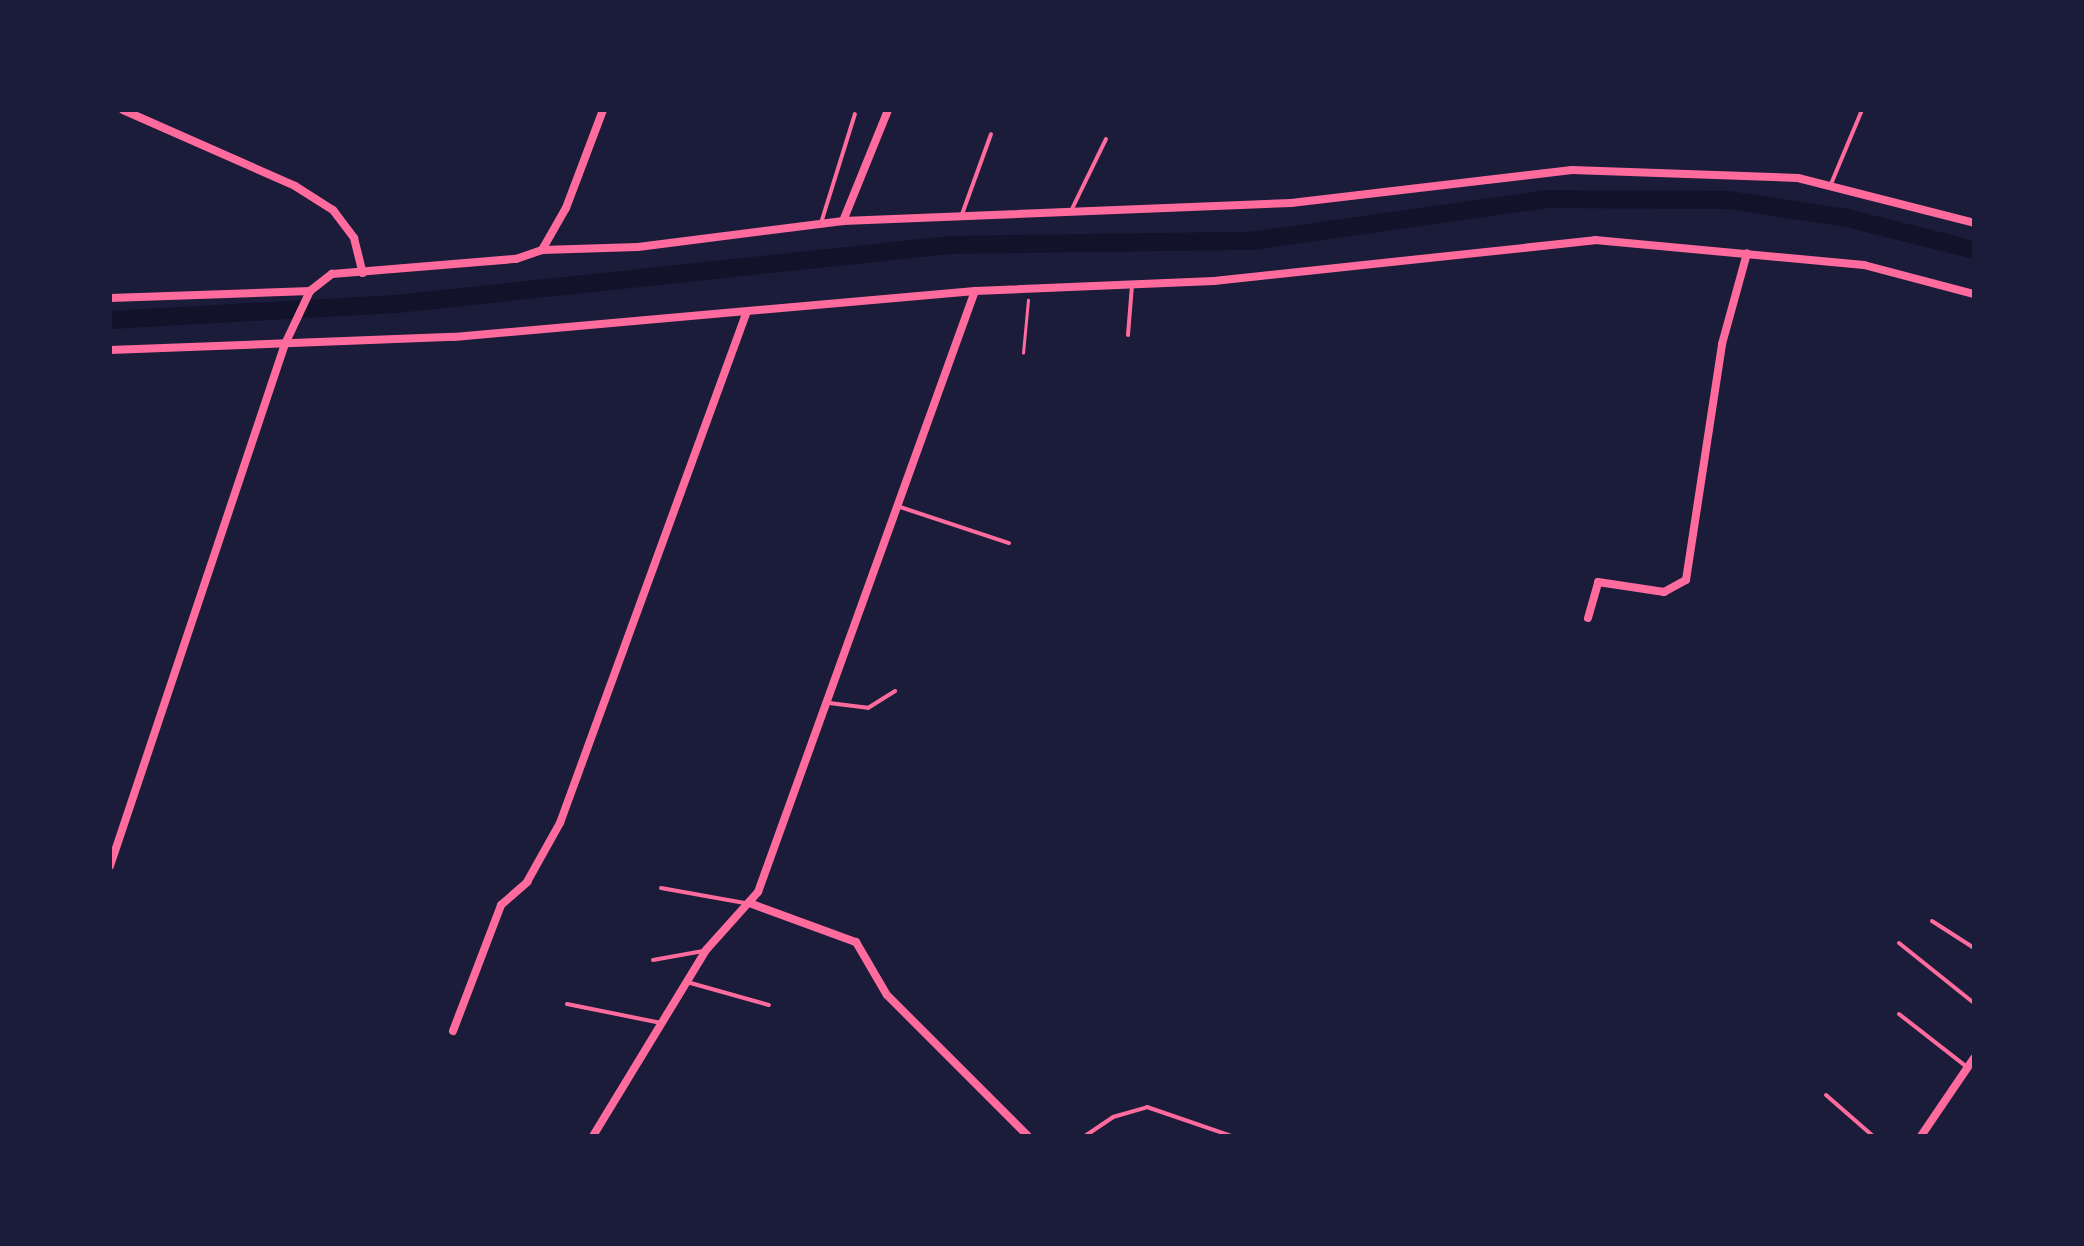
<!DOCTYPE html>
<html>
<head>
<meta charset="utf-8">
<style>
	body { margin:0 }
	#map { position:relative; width:2084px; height:1246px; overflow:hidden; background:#1b1b3a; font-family:"Fira Sans Condensed",sans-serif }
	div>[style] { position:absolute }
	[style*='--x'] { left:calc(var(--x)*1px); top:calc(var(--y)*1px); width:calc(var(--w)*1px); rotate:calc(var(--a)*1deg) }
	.canal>* { height:18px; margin:-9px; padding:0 9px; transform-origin:9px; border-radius:9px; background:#12122b }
	.path>* { height:2.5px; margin:-1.25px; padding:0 1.25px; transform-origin:1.25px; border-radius:1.25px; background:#ff6b9d }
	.service>* { height:4px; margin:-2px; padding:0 2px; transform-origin:2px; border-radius:2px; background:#ff6b9d }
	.minor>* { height:8px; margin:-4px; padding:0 4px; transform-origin:4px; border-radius:4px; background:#ff6b9d }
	span { translate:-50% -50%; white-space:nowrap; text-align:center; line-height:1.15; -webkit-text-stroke:8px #1b1b3a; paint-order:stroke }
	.frame { position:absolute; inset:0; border:112px solid #1b1b3a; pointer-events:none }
</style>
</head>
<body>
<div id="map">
	<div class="canal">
		<div style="--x:110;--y:320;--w:286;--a:-3.2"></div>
		<div style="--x:396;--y:304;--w:557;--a:-6.08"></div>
		<div style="--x:950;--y:245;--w:302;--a:-0.8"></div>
		<div style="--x:1252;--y:241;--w:299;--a:-8.1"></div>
		<div style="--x:1548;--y:199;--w:180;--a:0.3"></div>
		<div style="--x:1728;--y:200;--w:120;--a:8.6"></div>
		<div style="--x:1847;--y:218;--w:131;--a:14.1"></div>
	</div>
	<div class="path">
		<div style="--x:1023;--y:353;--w:53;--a:-84.6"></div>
	</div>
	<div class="service">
		<div style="--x:1831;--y:184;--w:80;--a:-67.3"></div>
		<div style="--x:1071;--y:211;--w:80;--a:-64.1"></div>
		<div style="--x:961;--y:217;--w:88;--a:-70.1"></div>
		<div style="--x:821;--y:223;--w:114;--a:-72.7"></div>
		<div style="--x:1128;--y:335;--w:50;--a:-85.4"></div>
		<div style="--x:897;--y:506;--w:118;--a:18.3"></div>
		<div style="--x:829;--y:703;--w:39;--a:7"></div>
		<div style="--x:868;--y:708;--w:32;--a:-32"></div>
		<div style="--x:661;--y:888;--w:85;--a:10.1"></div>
		<div style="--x:1932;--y:921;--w:50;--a:32.7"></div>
		<div style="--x:1899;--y:943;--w:96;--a:38.7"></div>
		<div style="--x:653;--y:960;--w:51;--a:-10.2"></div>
		<div style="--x:687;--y:982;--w:85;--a:15.7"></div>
		<div style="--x:567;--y:1004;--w:96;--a:11.4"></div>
		<div style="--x:1899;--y:1014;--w:88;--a:38"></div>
		<div style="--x:1826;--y:1095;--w:62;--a:41.1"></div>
		<div style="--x:1085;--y:1136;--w:34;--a:-34"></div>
		<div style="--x:1113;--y:1117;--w:35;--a:-16"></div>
		<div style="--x:1147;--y:1107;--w:89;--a:19"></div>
	</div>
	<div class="minor">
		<div style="--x:123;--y:110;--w:188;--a:23.8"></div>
		<div style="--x:295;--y:186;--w:45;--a:32.3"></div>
		<div style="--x:333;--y:210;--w:35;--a:53"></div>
		<div style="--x:354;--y:238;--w:36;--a:76"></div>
		<div style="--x:843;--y:221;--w:120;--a:-67.9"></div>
		<div style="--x:542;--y:250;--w:96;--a:-1.8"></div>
		<div style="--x:638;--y:247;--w:207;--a:-7.2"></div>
		<div style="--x:843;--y:221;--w:448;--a:-2.3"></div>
		<div style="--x:1291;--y:203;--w:283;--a:-6.7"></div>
		<div style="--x:1572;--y:170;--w:226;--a:2"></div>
		<div style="--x:1798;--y:178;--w:182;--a:14.3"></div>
		<div style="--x:110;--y:298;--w:200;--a:-2"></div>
		<div style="--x:110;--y:350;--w:344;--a:-2.2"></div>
		<div style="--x:454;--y:337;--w:523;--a:-5.05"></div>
		<div style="--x:975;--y:291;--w:239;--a:-2.4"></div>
		<div style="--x:1214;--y:281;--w:383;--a:-6.1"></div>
		<div style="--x:1595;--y:240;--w:270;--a:5.3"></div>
		<div style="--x:1864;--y:265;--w:114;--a:14.8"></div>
		<div style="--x:1588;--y:618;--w:37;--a:-74"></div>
		<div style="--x:1598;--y:582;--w:67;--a:8.6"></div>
		<div style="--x:1664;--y:592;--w:25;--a:-29"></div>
		<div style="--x:1686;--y:580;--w:239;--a:-81.3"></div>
		<div style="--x:1722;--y:344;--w:94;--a:-74.6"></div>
		<div style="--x:110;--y:866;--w:551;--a:-71.47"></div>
		<div style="--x:285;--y:344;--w:59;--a:-64.7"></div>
		<div style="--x:310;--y:291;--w:28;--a:-38"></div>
		<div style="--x:332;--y:274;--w:185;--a:-4.7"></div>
		<div style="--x:516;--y:259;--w:28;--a:-19"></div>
		<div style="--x:542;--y:250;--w:48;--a:-60.3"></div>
		<div style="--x:566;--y:208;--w:105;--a:-69.3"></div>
		<div style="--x:752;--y:904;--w:111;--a:20.1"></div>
		<div style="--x:856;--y:942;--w:61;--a:59.7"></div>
		<div style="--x:887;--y:995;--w:199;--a:45"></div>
		<div style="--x:453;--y:1031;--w:135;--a:-69.1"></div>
		<div style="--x:501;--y:905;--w:35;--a:-41"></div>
		<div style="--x:527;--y:882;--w:68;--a:-60.8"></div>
		<div style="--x:560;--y:823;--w:542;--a:-69.93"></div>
		<div style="--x:593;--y:1136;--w:218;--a:-58.7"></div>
		<div style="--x:706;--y:950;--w:78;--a:-48.1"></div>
		<div style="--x:758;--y:892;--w:639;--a:-70.15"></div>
		<div style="--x:1921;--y:1136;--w:94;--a:-55.8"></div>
	</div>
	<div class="frame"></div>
</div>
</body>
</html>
